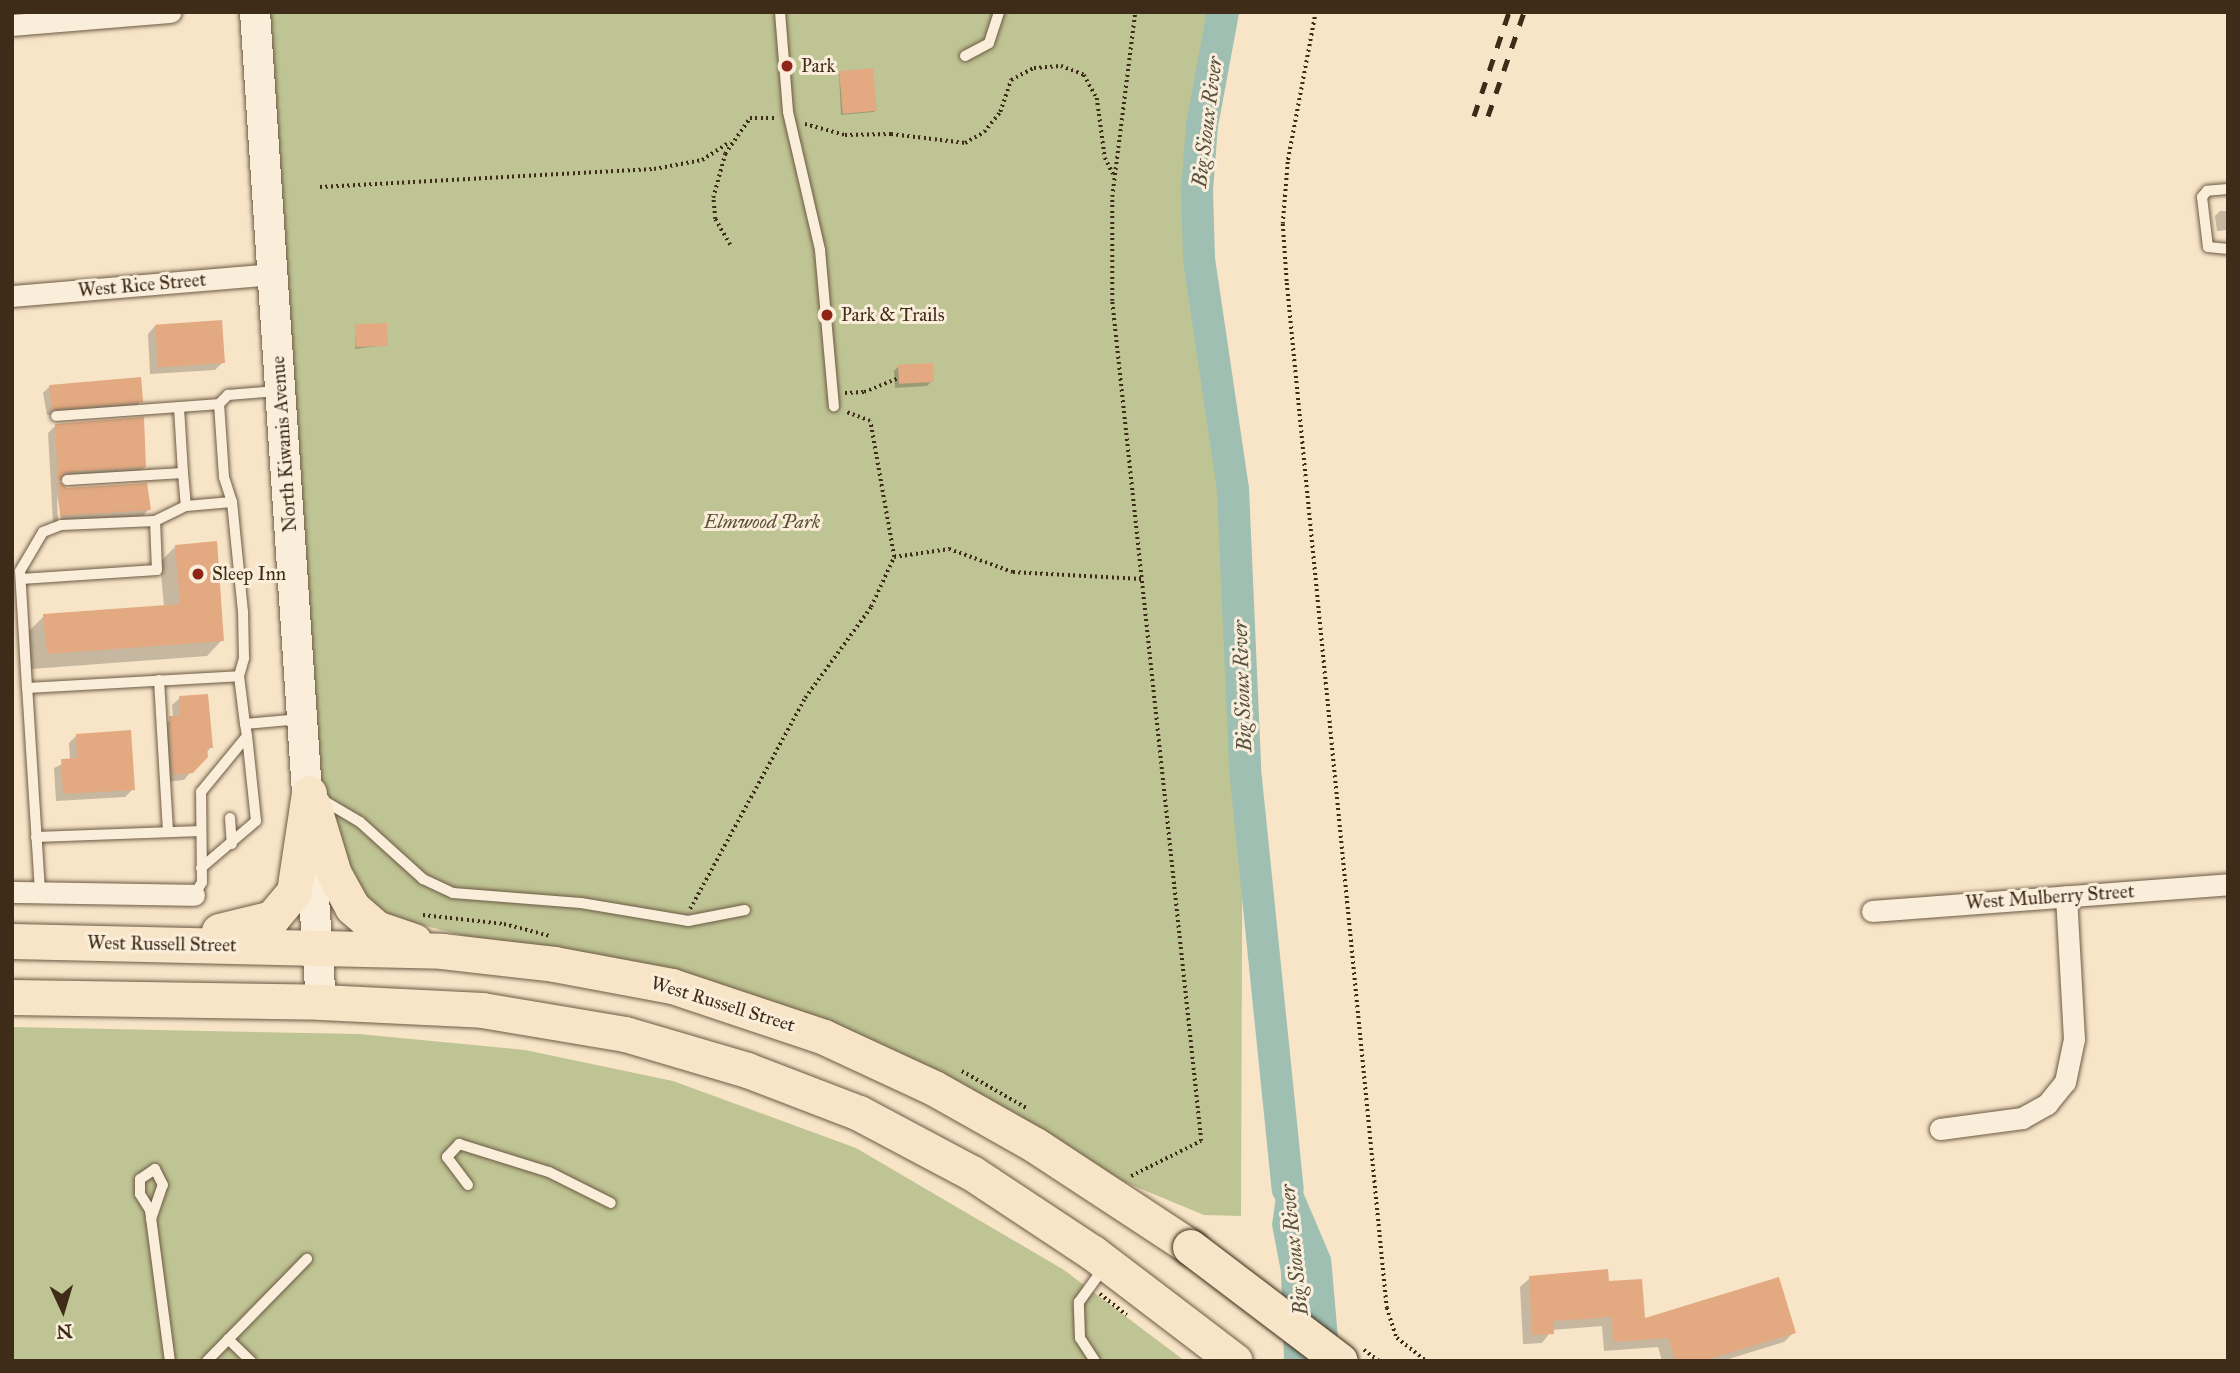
<!DOCTYPE html>
<html>
<head>
<meta charset="utf-8">
<style>
	body { margin:0 }
	#map { position:relative; width:2240px; height:1373px; overflow:hidden; background:#f8e5c8; font-family:"IM FELL Great Primer",serif }
	div>[style] { position:absolute }
	[style*='--x'] { left:calc(var(--x)*1px); top:calc(var(--y)*1px); width:calc(var(--w)*1px); rotate:calc(var(--a)*1deg) }
	.green>* { inset:0; background:#bfc494 }
	.water>* { inset:0; background:#9ebfb2 }
	.shadow>* { inset:0; background:#0003 }
	.river>* { height:32px; margin:-16px; padding:0 16px; transform-origin:16px; border-radius:16px; background:#9ebfb2 }
	.building>* { inset:0; background:#e3aa82; transform-origin:0 0 }
	.path>* { height:3.5px; margin-top:-1.75px; transform-origin:0; background:repeating-linear-gradient(90deg,#3e2b18 0 2px,transparent 0 5.5px) }
	.roads { filter:drop-shadow(0 0 2px #6c5a44) drop-shadow(0 0 2px #6c5a44) }
	.service>* { height:10px; margin:-5px; padding:0 5px; transform-origin:5px; border-radius:5px; background:#faeedb }
	.minor>* { height:21px; margin:-10.5px; padding:0 10.5px; transform-origin:10.5px; border-radius:10.5px; background:#faeedb }
	.secondary>* { height:30px; margin:-15px; padding:0 15px; transform-origin:15px; border-radius:15px; background:#faeedb }
	.trunk>* { height:35px; margin:-17.5px; padding:0 17.5px; transform-origin:17.5px; border-radius:17.5px; background:#f8e5c8 }
	.rail>* { height:5px; margin-top:-2.5px; transform-origin:0; background:repeating-linear-gradient(90deg,#3e2b18 0 12px,transparent 0 24px) }
	.path-bridge>* { height:3.5px; margin-top:-1.75px; transform-origin:0; background:repeating-linear-gradient(90deg,#3e2b18 0 2px,transparent 0 5.5px) }
	.bridges { filter:drop-shadow(0 0 2px #3e2b18) drop-shadow(0 0 2px #3e2b18) }
	.trunk-bridge>* { height:35px; margin:-17.5px; padding:0 17.5px; transform-origin:17.5px; border-radius:17.5px; background:#f8e5c8 }
	.dots>* { width:19px; height:19px; translate:-50% -50%; box-sizing:border-box; border:4px solid #faeedb; border-radius:50% }
	span { translate:-50% -50%; white-space:nowrap; text-align:center; line-height:1.15; -webkit-text-stroke:6px #faeedb; paint-order:stroke }
	.poi-label { font-size:19px; color:#3e2b18 }
	.left { translate:0 -50%; text-align:left }
	.street-label { font-size:19px; color:#3e2b18 }
	.park-label { font-size:19px; color:#5e5137; font-style:italic }
	.water-label { font-size:21px; color:#56503e; font-style:italic }
	.frame { position:absolute; inset:0; border:14px solid #3e2b18; pointer-events:none }
	.north { position:absolute; left:28px; top:1275px; width:70px; height:70px; -webkit-text-stroke:5px #faeedb; paint-order:stroke; rotate:176deg; font-size:19px; font-weight:700; line-height:28px; text-align:center; color:#3e2b18 }
	.north::after { content:''; display:block; margin:auto; width:24px; height:32px; background:#3e2b18; clip-path:polygon(50% 0,100% 100%,50% 72%,0 100%) }
</style>
</head>
<body>
<div id="map">
	<div class="green">
		<div style="clip-path:polygon(255px 12px,1223px 12px,1202px 125px,1197px 190px,1199px 259px,1233px 489px,1243px 665px,1241px 1216px,1204px 1215px,1035px 1145px,824px 1037px,618px 975px,352px 907px,309px 793px)"></div>
		<div style="clip-path:polygon(12px 1027px,359px 1034px,525px 1050px,673px 1081px,856px 1148px,1064px 1270px,1185px 1361px,12px 1361px)"></div>
	</div>
	<div class="water">
		<div style="clip-path:polygon(1283px 1145px,1331px 1258px,1340px 1361px,1284px 1361px,1281px 1272px,1272px 1225px)"></div>
	</div>
	<div class="shadow">
		<div style="clip-path:polygon(839px 73px,876px 110px,874px 112px,841px 115px)"></div>
		<div style="clip-path:polygon(2220px 211px,2228px 211px,2228px 230px,2217px 231px,2215px 216px)"></div>
		<div style="clip-path:polygon(155px 326px,223px 362px,215px 370px,150px 374px,148px 334px)"></div>
		<div style="clip-path:polygon(356px 326px,386px 345px,355px 349px)"></div>
		<div style="clip-path:polygon(899px 366px,932px 381px,927px 386px,895px 388px,894px 371px)"></div>
		<div style="clip-path:polygon(50px 386px,141px 401px,133px 409px,47px 415px,43px 393px)"></div>
		<div style="clip-path:polygon(56px 425px,145px 467px,137px 474px,57px 481px,67px 490px,149px 509px,142px 517px,62px 522px,57px 495px,58px 522px,53px 523px,48px 433px)"></div>
		<div style="clip-path:polygon(176px 546px,222px 640px,207px 656px,31px 669px,28px 632px,44px 616px,164px 607px,160px 562px)"></div>
		<div style="clip-path:polygon(180px 698px,211px 747px,184px 780px,166px 782px,162px 726px,173px 718px,172px 705px)"></div>
		<div style="clip-path:polygon(76px 736px,133px 789px,125px 797px,56px 801px,54px 768px,70px 760px,69px 743px)"></div>
		<div style="clip-path:polygon(1530px 1278px,1608px 1283px,1643px 1320px,1794px 1332px,1784px 1342px,1722px 1361px,1662px 1361px,1658px 1347px,1604px 1351px,1602px 1326px,1552px 1330px,1542px 1343px,1523px 1344px,1520px 1287px)"></div>
	</div>
	<div class="river">
		<div style="--x:1223;--y:12;--w:115;--a:100.5"></div>
		<div style="--x:1202;--y:125;--w:65;--a:94.4"></div>
		<div style="--x:1197;--y:190;--w:69;--a:88.3"></div>
		<div style="--x:1199;--y:259;--w:232;--a:81.6"></div>
		<div style="--x:1233;--y:489;--w:280;--a:87.5"></div>
		<div style="--x:1245;--y:769;--w:422;--a:84.2"></div>
	</div>
	<div class="building">
		<div style="left:873px;top:68px;width:43px;height:34px;rotate:85deg"></div>
		<div style="left:222px;top:320px;width:43px;height:67px;rotate:86deg"></div>
		<div style="left:387px;top:323px;width:23px;height:32px;rotate:88deg"></div>
		<div style="left:933px;top:363px;width:19px;height:35px;rotate:87deg"></div>
		<div style="left:141px;top:377px;width:25px;height:92px;rotate:85deg"></div>
		<div style="clip-path:polygon(144px 417px,146px 467px,67px 472px,59px 481px,67px 488px,147px 483px,151px 510px,60px 516px,55px 424px)"></div>
		<div style="clip-path:polygon(217px 541px,224px 641px,47px 654px,43px 614px,180px 604px,175px 545px)"></div>
		<div style="clip-path:polygon(208px 694px,213px 748px,207px 748px,208px 757px,193px 773px,173px 775px,169px 716px,180px 716px,179px 696px)"></div>
		<div style="clip-path:polygon(131px 730px,135px 790px,63px 794px,61px 759px,77px 758px,76px 734px)"></div>
		<div style="clip-path:polygon(1608px 1269px,1609px 1281px,1642px 1279px,1645px 1318px,1779px 1277px,1796px 1333px,1702px 1361px,1675px 1361px,1668px 1338px,1613px 1342px,1612px 1317px,1553px 1321px,1554px 1334px,1532px 1335px,1529px 1276px)"></div>
	</div>
	<div class="path">
		<div style="--x:1316;--y:12;--w:153;--a:100.6"></div>
		<div style="--x:1288;--y:162;--w:62;--a:94.6"></div>
		<div style="--x:1283;--y:224;--w:59;--a:86.1"></div>
		<div style="--x:1287;--y:283;--w:1030;--a:84.43"></div>
		<div style="--x:1387;--y:1308;--w:32;--a:72"></div>
		<div style="--x:1397;--y:1338;--w:37;--a:38"></div>
		<div style="--x:805;--y:124;--w:41;--a:15.4"></div>
		<div style="--x:845;--y:135;--w:46;--a:-1.2"></div>
		<div style="--x:891;--y:134;--w:75;--a:6.9"></div>
		<div style="--x:965;--y:143;--w:22;--a:-30"></div>
		<div style="--x:984;--y:132;--w:26;--a:-51"></div>
		<div style="--x:1000;--y:112;--w:34;--a:-71"></div>
		<div style="--x:1011;--y:80;--w:26;--a:-28"></div>
		<div style="--x:1034;--y:68;--w:27;--a:-4"></div>
		<div style="--x:1061;--y:66;--w:25;--a:21"></div>
		<div style="--x:1084;--y:75;--w:26;--a:61"></div>
		<div style="--x:1097;--y:98;--w:61;--a:82.4"></div>
		<div style="--x:1105;--y:158;--w:18;--a:63"></div>
		<div style="--x:320;--y:187;--w:334;--a:-3.1"></div>
		<div style="--x:654;--y:169;--w:49;--a:-10.6"></div>
		<div style="--x:702;--y:160;--w:33;--a:-33"></div>
		<div style="--x:730;--y:245;--w:30;--a:-120"></div>
		<div style="--x:715;--y:219;--w:21;--a:-95"></div>
		<div style="--x:713;--y:198;--w:46;--a:-74.7"></div>
		<div style="--x:725;--y:154;--w:44;--a:-55.2"></div>
		<div style="--x:750;--y:118;--w:27;--a:0"></div>
		<div style="--x:845;--y:393;--w:19;--a:-3"></div>
		<div style="--x:864;--y:392;--w:38;--a:-22"></div>
		<div style="--x:894;--y:557;--w:56;--a:-8.3"></div>
		<div style="--x:949;--y:549;--w:68;--a:19.8"></div>
		<div style="--x:1013;--y:572;--w:129;--a:3.1"></div>
		<div style="--x:690;--y:909;--w:240;--a:-61.4"></div>
		<div style="--x:805;--y:698;--w:112;--a:-54"></div>
		<div style="--x:871;--y:607;--w:55;--a:-65.3"></div>
		<div style="--x:894;--y:557;--w:138;--a:-100"></div>
		<div style="--x:870;--y:421;--w:27;--a:-160"></div>
		<div style="--x:423;--y:915;--w:81;--a:6.3"></div>
		<div style="--x:504;--y:924;--w:48;--a:14.6"></div>
		<div style="--x:962;--y:1071;--w:76;--a:29.9"></div>
		<div style="--x:1131;--y:1176;--w:78;--a:-26.6"></div>
		<div style="--x:1201;--y:1141;--w:845;--a:-96.05"></div>
		<div style="--x:1112;--y:301;--w:104;--a:-90"></div>
		<div style="--x:1112;--y:197;--w:186;--a:-82.9"></div>
		<div style="--x:1100;--y:1294;--w:34;--a:38"></div>
	</div>
	<div class="roads">
		<div class="service">
			<div style="--x:780;--y:12;--w:100;--a:85.4"></div>
			<div style="--x:788;--y:112;--w:142;--a:76.9"></div>
			<div style="--x:820;--y:250;--w:157;--a:84.9"></div>
			<div style="--x:965;--y:56;--w:27;--a:-28"></div>
			<div style="--x:989;--y:43;--w:33;--a:-72"></div>
			<div style="--x:2228;--y:189;--w:21;--a:175"></div>
			<div style="--x:2207;--y:191;--w:8;--a:130"></div>
			<div style="--x:2202;--y:197;--w:50;--a:83.2"></div>
			<div style="--x:2208;--y:247;--w:20;--a:6"></div>
			<div style="--x:56;--y:416;--w:163;--a:-4.2"></div>
			<div style="--x:183;--y:473;--w:33;--a:85"></div>
			<div style="--x:67;--y:480;--w:116;--a:-3.5"></div>
			<div style="--x:183;--y:473;--w:66;--a:-93.5"></div>
			<div style="--x:21;--y:579;--w:136;--a:-3.8"></div>
			<div style="--x:157;--y:570;--w:49;--a:-92.3"></div>
			<div style="--x:239;--y:676;--w:19;--a:-74"></div>
			<div style="--x:244;--y:658;--w:46;--a:-91.2"></div>
			<div style="--x:243;--y:612;--w:111;--a:-95.7"></div>
			<div style="--x:232;--y:502;--w:26;--a:-108"></div>
			<div style="--x:224;--y:477;--w:73;--a:-93.9"></div>
			<div style="--x:219;--y:404;--w:13;--a:-45"></div>
			<div style="--x:228;--y:395;--w:49;--a:-4.7"></div>
			<div style="--x:159;--y:680;--w:152;--a:86.6"></div>
			<div style="--x:27;--y:688;--w:117;--a:-93.4"></div>
			<div style="--x:20;--y:571;--w:45;--a:-59.5"></div>
			<div style="--x:43;--y:532;--w:19;--a:-21"></div>
			<div style="--x:61;--y:525;--w:94;--a:-2.4"></div>
			<div style="--x:155;--y:521;--w:34;--a:-26"></div>
			<div style="--x:186;--y:506;--w:46;--a:-5"></div>
			<div style="--x:321;--y:799;--w:45;--a:30.5"></div>
			<div style="--x:360;--y:822;--w:85;--a:42.1"></div>
			<div style="--x:423;--y:879;--w:33;--a:25"></div>
			<div style="--x:453;--y:893;--w:128;--a:4.5"></div>
			<div style="--x:581;--y:903;--w:109;--a:9.5"></div>
			<div style="--x:688;--y:921;--w:58;--a:-10.9"></div>
			<div style="--x:230;--y:818;--w:26;--a:86"></div>
			<div style="--x:36;--y:837;--w:165;--a:-2.1"></div>
			<div style="--x:201;--y:868;--w:72;--a:-40.5"></div>
			<div style="--x:256;--y:821;--w:85;--a:-96"></div>
			<div style="--x:40;--y:892;--w:204;--a:-93.6"></div>
			<div style="--x:27;--y:688;--w:212;--a:-3.2"></div>
			<div style="--x:239;--y:676;--w:48;--a:82.9"></div>
			<div style="--x:245;--y:724;--w:56;--a:-5.1"></div>
			<div style="--x:194;--y:895;--w:15;--a:-58"></div>
			<div style="--x:202;--y:882;--w:90;--a:-90.6"></div>
			<div style="--x:201;--y:792;--w:72;--a:-50.6"></div>
			<div style="--x:247;--y:736;--w:12;--a:-99"></div>
			<div style="--x:468;--y:1185;--w:35;--a:-127"></div>
			<div style="--x:447;--y:1157;--w:18;--a:-47"></div>
			<div style="--x:459;--y:1144;--w:94;--a:17.3"></div>
			<div style="--x:549;--y:1172;--w:69;--a:26.6"></div>
			<div style="--x:151;--y:1219;--w:36;--a:-71"></div>
			<div style="--x:163;--y:1185;--w:18;--a:-117"></div>
			<div style="--x:155;--y:1169;--w:18;--a:146"></div>
			<div style="--x:140;--y:1179;--w:15;--a:90"></div>
			<div style="--x:140;--y:1194;--w:19;--a:58"></div>
			<div style="--x:150;--y:1210;--w:152;--a:82.5"></div>
			<div style="--x:228;--y:1339;--w:32;--a:44"></div>
			<div style="--x:207;--y:1361;--w:143;--a:-45.6"></div>
			<div style="--x:1095;--y:1361;--w:27;--a:-123"></div>
			<div style="--x:1080;--y:1338;--w:36;--a:-92"></div>
			<div style="--x:1079;--y:1302;--w:44;--a:-54.2"></div>
		</div>
		<div class="minor">
			<div style="--x:12;--y:25;--w:159;--a:-4.7"></div>
			<div style="--x:12;--y:296;--w:261;--a:-4.8"></div>
			<div style="--x:12;--y:892;--w:182;--a:0.9"></div>
			<div style="--x:1872;--y:911;--w:357;--a:-4.3"></div>
			<div style="--x:1940;--y:1129;--w:83;--a:-7.6"></div>
			<div style="--x:2022;--y:1118;--w:29;--a:-29"></div>
			<div style="--x:2047;--y:1104;--w:28;--a:-51"></div>
			<div style="--x:2065;--y:1082;--w:44;--a:-78.2"></div>
			<div style="--x:2074;--y:1039;--w:143;--a:-93.2"></div>
		</div>
		<div class="secondary">
			<div style="--x:255;--y:12;--w:992;--a:86.19"></div>
		</div>
		<div class="trunk">
			<div style="--x:313;--y:805;--w:72;--a:73.1"></div>
			<div style="--x:334;--y:874;--w:38;--a:61"></div>
			<div style="--x:352;--y:907;--w:32;--a:41"></div>
			<div style="--x:376;--y:928;--w:40;--a:18.9"></div>
			<div style="--x:219;--y:931;--w:55;--a:-13.8"></div>
			<div style="--x:272;--y:918;--w:34;--a:-50"></div>
			<div style="--x:294;--y:892;--w:100;--a:-81.4"></div>
			<div style="--x:12;--y:941;--w:430;--a:1.3"></div>
			<div style="--x:442;--y:951;--w:113;--a:6.6"></div>
			<div style="--x:554;--y:964;--w:120;--a:10.6"></div>
			<div style="--x:672;--y:986;--w:160;--a:18.5"></div>
			<div style="--x:824;--y:1037;--w:121;--a:24.9"></div>
			<div style="--x:934;--y:1088;--w:116;--a:29.4"></div>
			<div style="--x:1035;--y:1145;--w:186;--a:33.3"></div>
			<div style="--x:12;--y:997;--w:309;--a:0.9"></div>
			<div style="--x:321;--y:1002;--w:161;--a:2.8"></div>
			<div style="--x:482;--y:1010;--w:145;--a:9.5"></div>
			<div style="--x:625;--y:1034;--w:127;--a:16.4"></div>
			<div style="--x:747;--y:1070;--w:120;--a:21"></div>
			<div style="--x:859;--y:1113;--w:128;--a:28"></div>
			<div style="--x:972;--y:1173;--w:145;--a:33.5"></div>
			<div style="--x:1093;--y:1253;--w:178;--a:37.3"></div>
		</div>
	</div>
	<div class="rail">
		<div style="--x:1474;--y:116;--w:110;--a:-71.4"></div>
		<div style="--x:1488;--y:116;--w:110;--a:-70.9"></div>
	</div>
	<div class="path-bridge">
		<div style="--x:1364;--y:1350;--w:19;--a:36"></div>
	</div>
	<div class="bridges">
		<div class="trunk-bridge">
			<div style="--x:1190;--y:1247;--w:188;--a:37.2"></div>
		</div>
	</div>
	<div class="dots">
		<div style="left:787px;top:66px;background:#8f2418"></div>
		<div style="left:827px;top:315px;background:#8f2418"></div>
		<div style="left:198px;top:574px;background:#8f2418"></div>
	</div>
	<div class="poi-label">
		<span class="left" style="left:801px;top:66px">Park</span>
		<span class="left" style="left:841px;top:315px">Park &amp; Trails</span>
		<span class="left" style="left:212px;top:574px">Sleep Inn</span>
	</div>
	<div class="street-label">
		<span style="left:142px;top:285px;rotate:-5deg">West Rice Street</span>
		<span style="left:284px;top:444px;rotate:-94deg">North Kiwanis Avenue</span>
		<span style="left:2050px;top:897px;rotate:-4deg">West Mulberry Street</span>
		<span style="left:162px;top:944px;rotate:1deg">West Russell Street</span>
		<span style="left:723px;top:1004px;rotate:17deg">West Russell Street</span>
	</div>
	<div class="park-label">
		<span style="left:762px;top:522px">Elmwood Park</span>
	</div>
	<div class="water-label">
		<span style="left:1207px;top:122px;rotate:-83deg">Big Sioux River</span>
		<span style="left:1242px;top:686px;rotate:-92deg">Big Sioux River</span>
		<span style="left:1294px;top:1250px;rotate:-96deg">Big Sioux River</span>
	</div>
	<div class="frame"></div>
	<div class="north">N</div>
</div>
</body>
</html>
